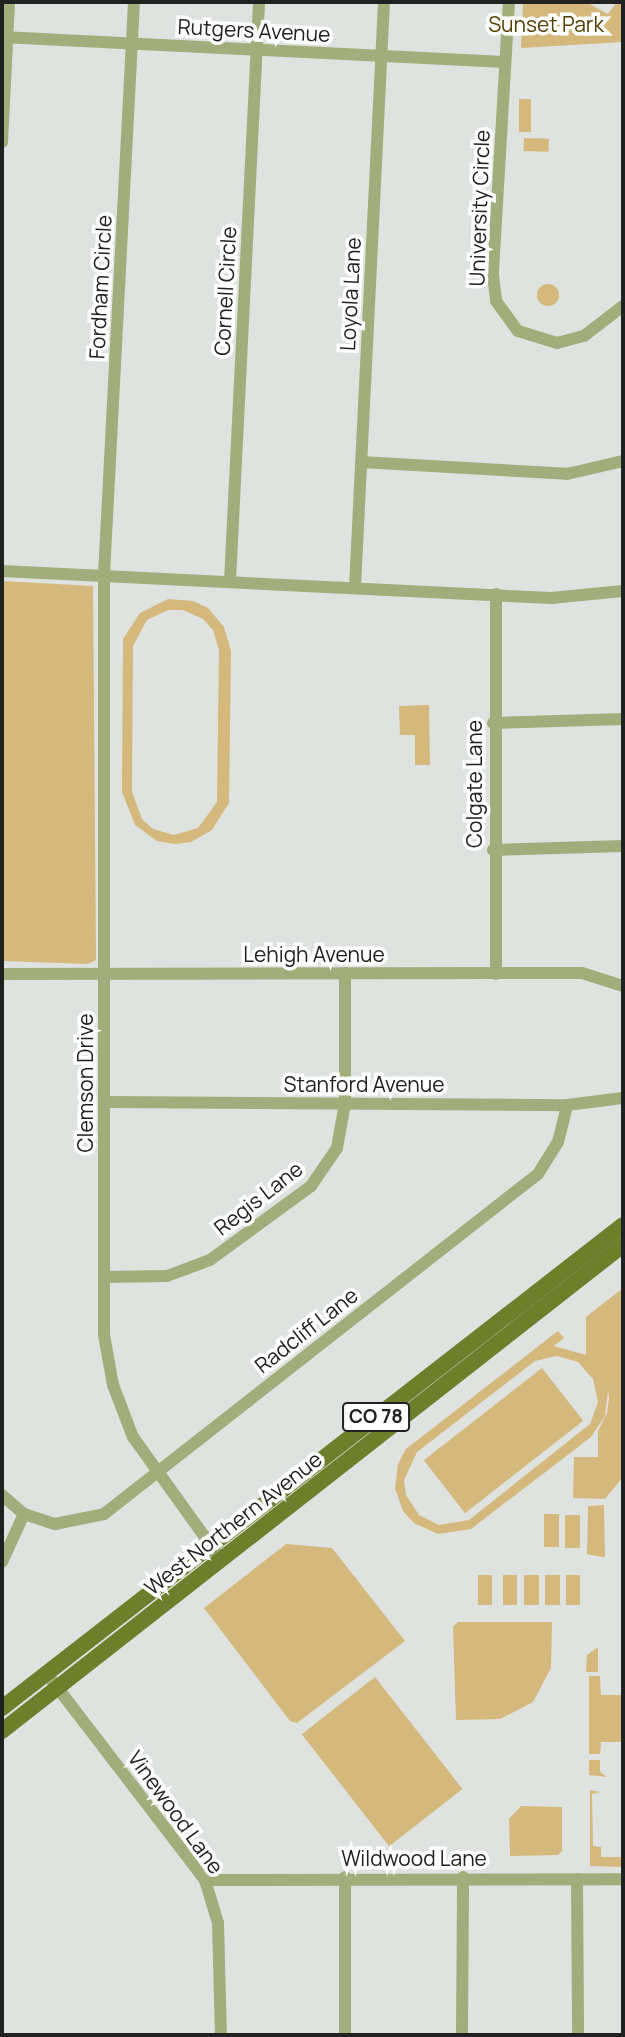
<!DOCTYPE html>
<html>
<head>
<meta charset="utf-8">
<style>
	body { margin:0 }
	#map { position:relative; width:625px; height:2037px; overflow:hidden; background:#dee3e0; font-family:Manrope,sans-serif }
	div>[style] { position:absolute }
	[style*='--x'] { left:calc(var(--x)*1px); top:calc(var(--y)*1px); width:calc(var(--w)*1px); rotate:calc(var(--a)*1deg) }
	.green>* { inset:0; background:#d5b87c; transform-origin:0 0 }
	.round { border-radius:50% }
	.minor>* { height:12px; margin:-6px; padding:0 6px; transform-origin:6px; border-radius:6px; background:#a1ae7b }
	.major>* { height:16px; margin:-8px; padding:0 8px; transform-origin:8px; border-radius:8px; background:#6e7f2c }
	span { translate:-50% -50%; white-space:nowrap; text-align:center; line-height:1.15; -webkit-text-stroke:7px #fff; paint-order:stroke }
	.shield-label span { padding:2px 5px; background:#fff; border:2px solid; border-radius:5px; -webkit-text-stroke-width:0 }
	.shield-label { font-size:19px; color:#202120; font-weight:700 }
	.park-label { font-size:21px; color:#553f00 }
	.street-label { font-size:21px; color:#202120 }
	.frame { position:absolute; inset:0; border:4px solid #202120; pointer-events:none }
</style>
</head>
<body>
<div id="map">
	<div class="green">
		<div style="clip-path:polygon(523px 2px,586px 2px,608px 14px,617px 2px,623px 2px,623px 42px,521px 48px)"></div>
		<div style="left:519px;top:99px;width:12px;height:33px"></div>
		<div style="left:524px;top:138px;width:25px;height:13px;rotate:2deg"></div>
		<div class="round" style="left:537px;top:284px;width:22px;height:22px"></div>
		<div style="clip-path:polygon(2px 581px,93px 586px,96px 960px,88px 964px,2px 961px)"></div>
		<div style="clip-path:polygon(evenodd,168px 599px,193px 601px,208px 608px,224px 627px,231px 651px,229px 803px,212px 830px,191px 842px,175px 844px,157px 841px,135px 825px,122px 792px,123px 639px,140px 613px,168px 599px,168px 610px,183px 610px,203px 619px,213px 630px,219px 650px,217px 802px,198px 828px,174px 835px,153px 829px,142px 819px,132px 792px,133px 646px,147px 620px,168px 610px)"></div>
		<div style="clip-path:polygon(429px 705px,430px 765px,415px 765px,415px 735px,400px 735px,399px 706px)"></div>
		<div style="clip-path:polygon(evenodd,623px 1288px,623px 1477px,605px 1499px,573px 1498px,574px 1457px,598px 1457px,598px 1431px,607px 1413px,609px 1398px,608px 1391px,605px 1416px,591px 1437px,471px 1529px,438px 1534px,414px 1523px,403px 1511px,395px 1488px,398px 1464px,406px 1449px,558px 1331px,564px 1338px,554px 1346px,586px 1355px,586px 1317px,623px 1288px,557px 1356px,578px 1362px,593px 1379px,598px 1402px,590px 1424px,469px 1520px,439px 1525px,419px 1515px,406px 1495px,404px 1480px,417px 1452px,535px 1361px,557px 1356px)"></div>
		<div style="left:542px;top:1368px;width:67px;height:150px;rotate:52deg"></div>
		<div style="clip-path:polygon(604px 1505px,605px 1557px,602px 1557px,587px 1554px,588px 1506px)"></div>
		<div style="left:544px;top:1514px;width:15px;height:33px"></div>
		<div style="left:565px;top:1515px;width:15px;height:33px"></div>
		<div style="clip-path:polygon(286px 1544px,332px 1548px,405px 1641px,297px 1723px,290px 1721px,204px 1608px)"></div>
		<div style="left:478px;top:1575px;width:14px;height:30px"></div>
		<div style="left:503px;top:1575px;width:14px;height:30px"></div>
		<div style="left:524px;top:1575px;width:15px;height:30px"></div>
		<div style="left:545px;top:1575px;width:15px;height:30px"></div>
		<div style="left:566px;top:1575px;width:14px;height:30px"></div>
		<div style="clip-path:polygon(458px 1622px,552px 1622px,551px 1668px,533px 1702px,500px 1719px,456px 1720px,453px 1627px)"></div>
		<div style="clip-path:polygon(598px 1647px,598px 1672px,586px 1672px,587px 1655px)"></div>
		<div style="clip-path:polygon(589px 1676px,600px 1676px,601px 1695px,623px 1695px,623px 1742px,601px 1742px,600px 1754px,589px 1754px)"></div>
		<div style="left:375px;top:1677px;width:142px;height:93px;rotate:52deg"></div>
		<div style="clip-path:polygon(589px 1760px,600px 1760px,600px 1772px,607px 1777px,589px 1775px)"></div>
		<div style="clip-path:polygon(590px 1790px,600px 1792px,592px 1794px,593px 1846px,601px 1847px,601px 1857px,623px 1857px,623px 1867px,590px 1866px)"></div>
		<div style="clip-path:polygon(521px 1806px,562px 1807px,562px 1851px,558px 1855px,510px 1856px,509px 1819px)"></div>
	</div>
	<div class="minor">
		<div style="--x:134;--y:2;--w:574;--a:93"></div>
		<div style="--x:104;--y:575;--w:760;--a:90"></div>
		<div style="--x:104;--y:1335;--w:51;--a:79.8"></div>
		<div style="--x:113;--y:1385;--w:56;--a:69"></div>
		<div style="--x:133;--y:1437;--w:149;--a:54.3"></div>
		<div style="--x:509;--y:2;--w:273;--a:93.4"></div>
		<div style="--x:493;--y:275;--w:26;--a:83"></div>
		<div style="--x:496;--y:301;--w:37;--a:54"></div>
		<div style="--x:518;--y:331;--w:41;--a:17.1"></div>
		<div style="--x:557;--y:343;--w:28;--a:-15"></div>
		<div style="--x:584;--y:336;--w:49;--a:-37.6"></div>
		<div style="--x:2;--y:37;--w:503;--a:2.85"></div>
		<div style="--x:2;--y:142;--w:140;--a:-87.1"></div>
		<div style="--x:361;--y:462;--w:206;--a:3.3"></div>
		<div style="--x:567;--y:474;--w:57;--a:-13.1"></div>
		<div style="--x:2;--y:571;--w:550;--a:2.82"></div>
		<div style="--x:551;--y:598;--w:72;--a:-5.6"></div>
		<div style="--x:230;--y:581;--w:580;--a:-87.13"></div>
		<div style="--x:355;--y:587;--w:586;--a:-87.16"></div>
		<div style="--x:493;--y:723;--w:130;--a:-1.8"></div>
		<div style="--x:493;--y:850;--w:130;--a:-1.8"></div>
		<div style="--x:2;--y:974;--w:580;--a:-0.1"></div>
		<div style="--x:582;--y:973;--w:43;--a:17.6"></div>
		<div style="--x:496;--y:974;--w:380;--a:-90"></div>
		<div style="--x:104;--y:1102;--w:463;--a:0.4"></div>
		<div style="--x:567;--y:1105;--w:56;--a:-7.1"></div>
		<div style="--x:104;--y:1277;--w:63;--a:-0.9"></div>
		<div style="--x:167;--y:1276;--w:46;--a:-20.4"></div>
		<div style="--x:210;--y:1260;--w:125;--a:-36.2"></div>
		<div style="--x:311;--y:1186;--w:46;--a:-55.6"></div>
		<div style="--x:337;--y:1148;--w:46;--a:-79.9"></div>
		<div style="--x:345;--y:1103;--w:130;--a:-90"></div>
		<div style="--x:2;--y:1495;--w:29;--a:41"></div>
		<div style="--x:2;--y:1562;--w:53;--a:-65.4"></div>
		<div style="--x:24;--y:1514;--w:33;--a:18"></div>
		<div style="--x:55;--y:1524;--w:50;--a:-11.5"></div>
		<div style="--x:104;--y:1514;--w:551;--a:-38.08"></div>
		<div style="--x:538;--y:1174;--w:38;--a:-58"></div>
		<div style="--x:558;--y:1142;--w:38;--a:-76"></div>
		<div style="--x:47;--y:1674;--w:260;--a:52.5"></div>
		<div style="--x:205;--y:1880;--w:45;--a:73.2"></div>
		<div style="--x:218;--y:1923;--w:112;--a:88.5"></div>
		<div style="--x:577;--y:1879;--w:156;--a:89.6"></div>
		<div style="--x:205;--y:1880;--w:418;--a:-0.1"></div>
		<div style="--x:345;--y:2035;--w:158;--a:-90"></div>
		<div style="--x:462;--y:2035;--w:158;--a:-89.6"></div>
	</div>
	<div class="major">
		<div style="--x:2;--y:1708;--w:787;--a:-37.87"></div>
		<div style="--x:2;--y:1731;--w:789;--a:-38.05"></div>
	</div>
	<div class="shield-label">
		<span style="left:376px;top:1417px">CO 78</span>
	</div>
	<div class="park-label">
		<span style="left:546px;top:24px">Sunset Park</span>
	</div>
	<div class="street-label">
		<span style="left:254px;top:30px;rotate:3deg">Rutgers Avenue</span>
		<span style="left:479px;top:208px;rotate:-88deg">University Circle</span>
		<span style="left:100px;top:287px;rotate:-87deg">Fordham Circle</span>
		<span style="left:225px;top:291px;rotate:-87deg">Cornell Circle</span>
		<span style="left:350px;top:294px;rotate:-87deg">Loyola Lane</span>
		<span style="left:474px;top:784px;rotate:-90deg">Colgate Lane</span>
		<span style="left:314px;top:954px">Lehigh Avenue</span>
		<span style="left:85px;top:1083px;rotate:-90deg">Clemson Drive</span>
		<span style="left:364px;top:1084px">Stanford Avenue</span>
		<span style="left:258px;top:1198px;rotate:-38deg">Regis Lane</span>
		<span style="left:306px;top:1330px;rotate:-38deg">Radcliff Lane</span>
		<span style="left:233px;top:1523px;rotate:-38deg">West Northern Avenue</span>
		<span style="left:176px;top:1812px;rotate:54deg">Vinewood Lane</span>
		<span style="left:414px;top:1858px">Wildwood Lane</span>
	</div>
	<div class="frame"></div>
</div>
</body>
</html>
